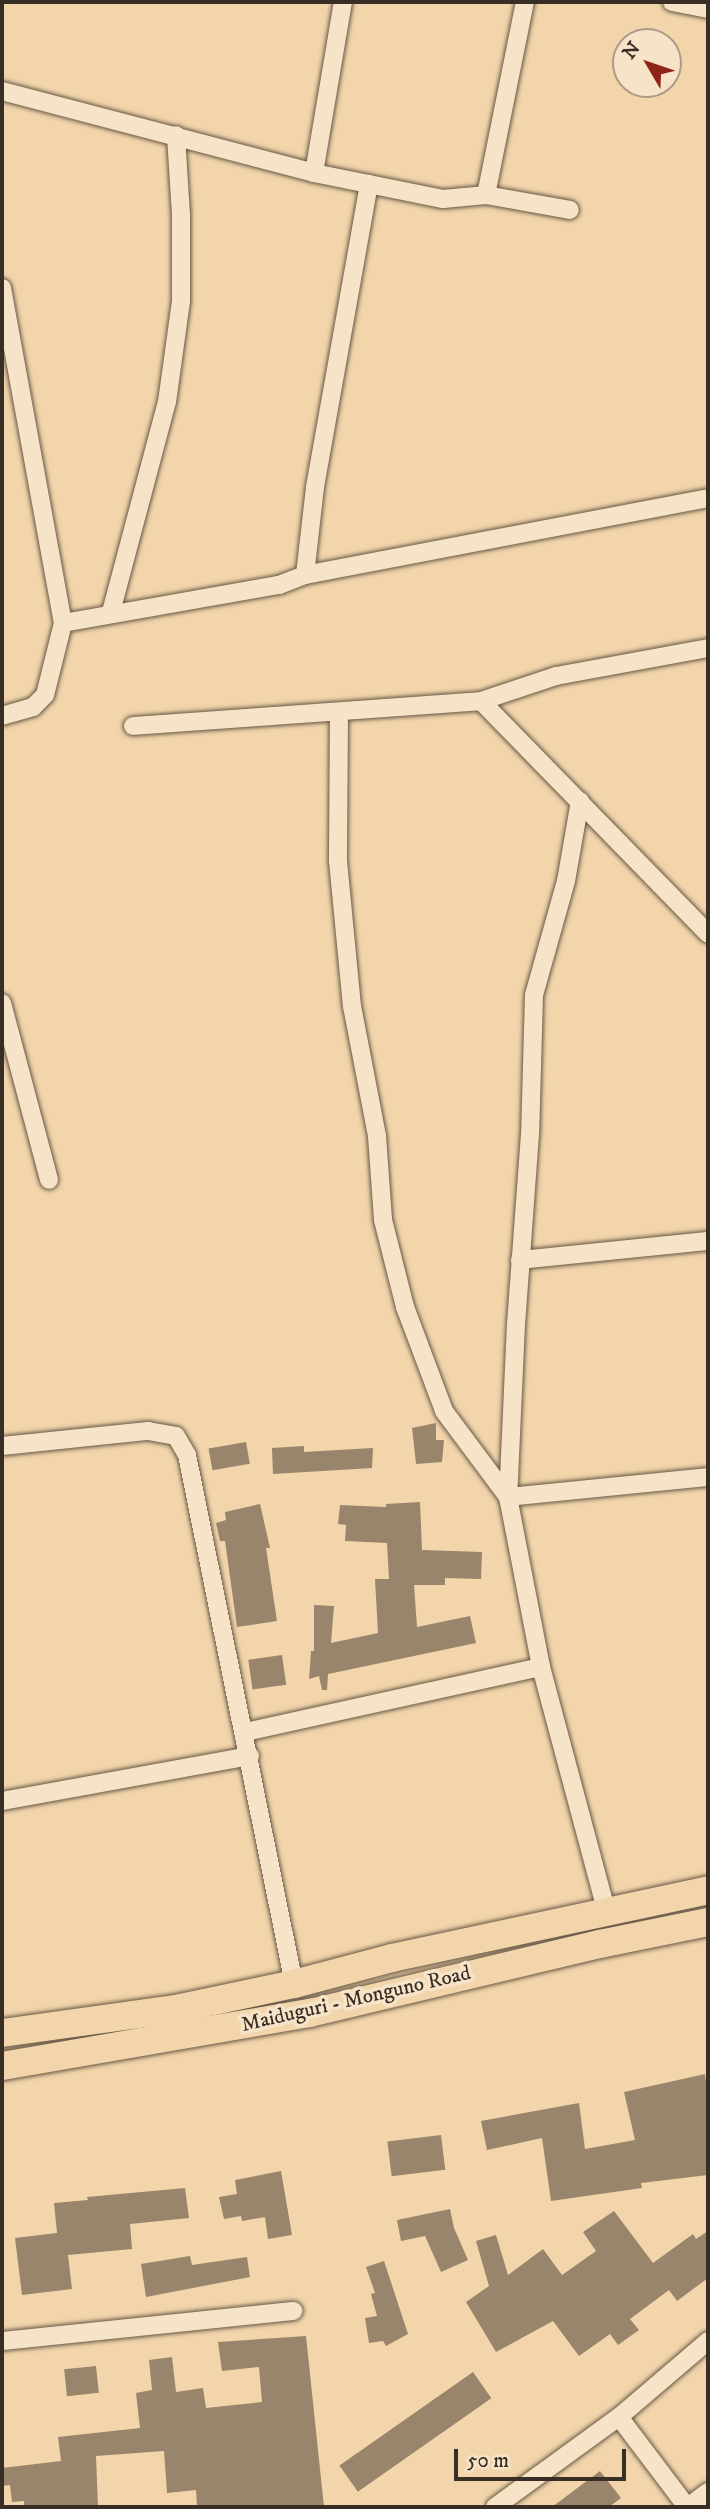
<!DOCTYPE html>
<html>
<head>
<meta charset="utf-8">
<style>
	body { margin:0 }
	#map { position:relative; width:710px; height:2509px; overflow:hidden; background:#f2d5aa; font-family:"IM FELL DW Pica",serif }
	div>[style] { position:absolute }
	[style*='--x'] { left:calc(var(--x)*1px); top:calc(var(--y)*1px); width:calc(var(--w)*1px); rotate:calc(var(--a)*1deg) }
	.building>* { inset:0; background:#99856b; transform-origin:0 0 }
	.roads { filter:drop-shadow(0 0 2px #665847) drop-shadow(0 0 2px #665847) }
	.street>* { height:18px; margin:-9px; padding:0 9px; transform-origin:9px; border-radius:9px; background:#f7e4c8 }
	.primary>* { height:28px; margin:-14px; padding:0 14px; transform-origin:14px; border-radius:14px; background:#f2d5aa }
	span { translate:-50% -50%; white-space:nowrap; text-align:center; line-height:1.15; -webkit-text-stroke:7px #f7e4c8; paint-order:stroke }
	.street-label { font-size:21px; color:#382e26 }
	.frame { position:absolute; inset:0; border:4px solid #382e26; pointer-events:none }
	.north { position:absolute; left:612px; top:28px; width:70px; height:70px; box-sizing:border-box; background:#f7e4c8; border:2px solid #ab9b87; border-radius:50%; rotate:309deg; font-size:19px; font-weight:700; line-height:28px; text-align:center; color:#382e26 }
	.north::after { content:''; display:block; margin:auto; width:24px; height:32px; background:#8f2418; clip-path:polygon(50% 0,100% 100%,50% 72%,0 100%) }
	.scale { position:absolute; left:454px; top:2449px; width:172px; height:32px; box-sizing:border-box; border:4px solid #382e26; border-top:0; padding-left:9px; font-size:21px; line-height:24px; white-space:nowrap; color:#382e26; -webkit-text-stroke:5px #f7e4c8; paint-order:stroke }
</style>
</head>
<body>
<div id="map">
	<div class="building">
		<div style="clip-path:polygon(436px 1423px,436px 1440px,444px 1440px,442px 1462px,416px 1464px,412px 1428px)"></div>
		<div style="left:246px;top:1442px;width:22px;height:38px;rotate:80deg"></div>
		<div style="clip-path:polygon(304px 1446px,304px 1452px,373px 1448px,372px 1468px,273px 1474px,272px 1448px)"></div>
		<div style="clip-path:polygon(420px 1502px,422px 1550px,482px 1552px,481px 1579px,445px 1578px,445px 1585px,414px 1585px,417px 1627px,470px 1616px,476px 1643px,328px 1674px,327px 1690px,322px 1690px,319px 1676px,309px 1679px,311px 1651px,314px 1651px,314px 1605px,334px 1606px,331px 1643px,378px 1633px,375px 1579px,389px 1579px,387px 1543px,345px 1541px,346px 1525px,338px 1524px,340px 1505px,386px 1507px,386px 1504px)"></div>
		<div style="clip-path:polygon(260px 1504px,270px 1548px,266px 1548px,277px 1621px,237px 1627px,225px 1541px,220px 1541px,216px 1523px,226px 1520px,225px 1512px)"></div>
		<div style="left:282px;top:1655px;width:30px;height:34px;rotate:82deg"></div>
		<div style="clip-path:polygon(705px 2074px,708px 2096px,708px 2175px,641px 2183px,642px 2188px,551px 2201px,542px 2138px,487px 2150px,481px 2121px,579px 2103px,585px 2149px,635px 2140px,624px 2092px)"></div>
		<div style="left:441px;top:2135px;width:35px;height:54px;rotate:83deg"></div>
		<div style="clip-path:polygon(281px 2171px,292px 2235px,268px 2239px,265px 2217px,242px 2221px,241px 2216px,224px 2219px,219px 2197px,237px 2194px,235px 2180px)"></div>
		<div style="clip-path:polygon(185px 2188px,189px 2218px,130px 2224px,132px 2249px,68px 2255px,72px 2289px,22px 2295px,15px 2238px,57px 2233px,54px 2203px,88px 2200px,87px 2197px)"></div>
		<div style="clip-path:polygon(450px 2209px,454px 2228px,468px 2260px,441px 2272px,425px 2236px,401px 2241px,397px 2220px)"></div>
		<div style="clip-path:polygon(614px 2211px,653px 2263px,693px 2234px,696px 2239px,708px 2231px,708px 2278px,677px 2301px,669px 2290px,630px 2319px,639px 2330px,618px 2345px,610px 2334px,579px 2356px,553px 2321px,496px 2352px,466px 2302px,489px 2286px,476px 2241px,496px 2235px,508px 2275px,543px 2249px,562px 2275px,596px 2251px,583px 2232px)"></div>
		<div style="clip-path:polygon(190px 2256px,192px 2265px,247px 2257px,250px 2277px,146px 2297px,141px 2264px)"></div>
		<div style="clip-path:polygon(384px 2261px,408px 2334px,386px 2346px,383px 2341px,369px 2343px,365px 2318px,377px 2316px,371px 2294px,375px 2293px,366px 2267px)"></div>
		<div style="clip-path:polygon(306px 2336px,324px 2507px,197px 2507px,196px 2490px,167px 2493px,164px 2451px,96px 2456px,98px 2507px,24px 2507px,24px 2501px,12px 2502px,10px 2485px,2px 2486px,2px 2468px,61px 2461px,58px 2437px,140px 2428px,136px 2393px,152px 2390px,149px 2360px,172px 2357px,176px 2392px,203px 2388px,206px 2408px,262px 2402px,259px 2367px,222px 2371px,218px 2342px)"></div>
		<div style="left:96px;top:2366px;width:27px;height:32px;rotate:84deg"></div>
		<div style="left:473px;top:2372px;width:32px;height:163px;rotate:55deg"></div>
		<div style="clip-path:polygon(600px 2471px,621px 2498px,609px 2507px,552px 2507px)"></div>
	</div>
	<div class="roads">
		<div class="street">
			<div style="--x:672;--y:2;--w:37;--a:11"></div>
			<div style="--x:2;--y:91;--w:323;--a:14.7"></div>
			<div style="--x:314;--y:173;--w:132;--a:11.4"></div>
			<div style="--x:443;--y:199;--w:43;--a:-5.3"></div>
			<div style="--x:486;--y:195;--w:85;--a:10.1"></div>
			<div style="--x:314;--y:173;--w:173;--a:-80.4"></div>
			<div style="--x:486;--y:195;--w:197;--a:-78.6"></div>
			<div style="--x:2;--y:288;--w:341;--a:79.7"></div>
			<div style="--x:63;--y:623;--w:74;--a:104"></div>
			<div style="--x:45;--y:695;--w:17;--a:135"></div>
			<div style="--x:33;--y:707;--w:32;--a:164"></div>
			<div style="--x:305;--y:575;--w:89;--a:-83.5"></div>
			<div style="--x:315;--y:487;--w:308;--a:-79.9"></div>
			<div style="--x:111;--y:612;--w:217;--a:-75.1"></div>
			<div style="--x:167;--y:402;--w:102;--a:-82.1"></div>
			<div style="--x:181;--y:301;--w:86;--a:-90"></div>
			<div style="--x:181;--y:215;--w:80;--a:-93.6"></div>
			<div style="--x:63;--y:623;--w:219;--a:-10"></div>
			<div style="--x:279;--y:585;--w:28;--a:-21"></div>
			<div style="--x:305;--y:575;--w:410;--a:-10.8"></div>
			<div style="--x:481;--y:701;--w:325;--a:45.7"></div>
			<div style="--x:339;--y:712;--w:149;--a:90.4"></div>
			<div style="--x:338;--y:861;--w:146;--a:84.5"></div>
			<div style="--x:352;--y:1006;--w:132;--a:79.1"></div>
			<div style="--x:377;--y:1136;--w:84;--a:85.9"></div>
			<div style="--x:383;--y:1220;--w:90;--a:75.8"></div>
			<div style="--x:405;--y:1307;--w:111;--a:69.4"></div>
			<div style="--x:444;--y:1411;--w:107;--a:53.3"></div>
			<div style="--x:133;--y:726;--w:349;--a:-4.1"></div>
			<div style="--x:481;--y:701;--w:79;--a:-18.4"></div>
			<div style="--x:556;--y:676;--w:155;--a:-10.4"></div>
			<div style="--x:580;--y:801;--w:81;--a:99.9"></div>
			<div style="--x:566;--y:881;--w:118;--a:105.7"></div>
			<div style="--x:534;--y:995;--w:139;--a:91.6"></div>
			<div style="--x:530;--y:1134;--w:191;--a:94.2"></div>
			<div style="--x:516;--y:1324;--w:173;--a:92.6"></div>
			<div style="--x:508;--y:1497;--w:173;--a:79"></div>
			<div style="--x:541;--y:1667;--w:256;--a:75"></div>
			<div style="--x:2;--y:1003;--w:183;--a:75.1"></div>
			<div style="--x:520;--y:1260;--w:189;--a:-5.8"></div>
			<div style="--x:2;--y:1446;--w:147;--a:-5.9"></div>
			<div style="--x:148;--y:1431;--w:28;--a:10"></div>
			<div style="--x:176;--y:1436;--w:22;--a:60"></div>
			<div style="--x:187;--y:1455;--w:540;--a:78.57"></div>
			<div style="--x:508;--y:1497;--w:201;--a:-5.7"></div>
			<div style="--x:245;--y:1732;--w:303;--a:-12.4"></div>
			<div style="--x:2;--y:1801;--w:252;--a:-10.3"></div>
			<div style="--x:2;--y:2341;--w:293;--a:-5.9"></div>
			<div style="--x:619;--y:2417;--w:113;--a:52.9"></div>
			<div style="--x:495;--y:2507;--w:153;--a:-36"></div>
			<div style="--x:619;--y:2417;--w:117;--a:-40.5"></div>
			<div style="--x:688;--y:2507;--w:25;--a:-37"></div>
		</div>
		<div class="primary">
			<div style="--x:2;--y:2033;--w:176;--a:-7.9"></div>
			<div style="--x:176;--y:2009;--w:121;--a:-12"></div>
			<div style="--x:294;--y:1984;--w:101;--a:-14.9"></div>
			<div style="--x:392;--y:1958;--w:323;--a:-12.1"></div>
			<div style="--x:2;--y:2066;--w:313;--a:-9.8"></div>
			<div style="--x:310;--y:2013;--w:298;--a:-13.4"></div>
			<div style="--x:600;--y:1944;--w:110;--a:-11.5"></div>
		</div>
	</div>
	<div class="street-label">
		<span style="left:356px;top:1999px;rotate:-13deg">Maiduguri - Monguno Road</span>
	</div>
	<div class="frame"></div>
	<div class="north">N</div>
	<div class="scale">50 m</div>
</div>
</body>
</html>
